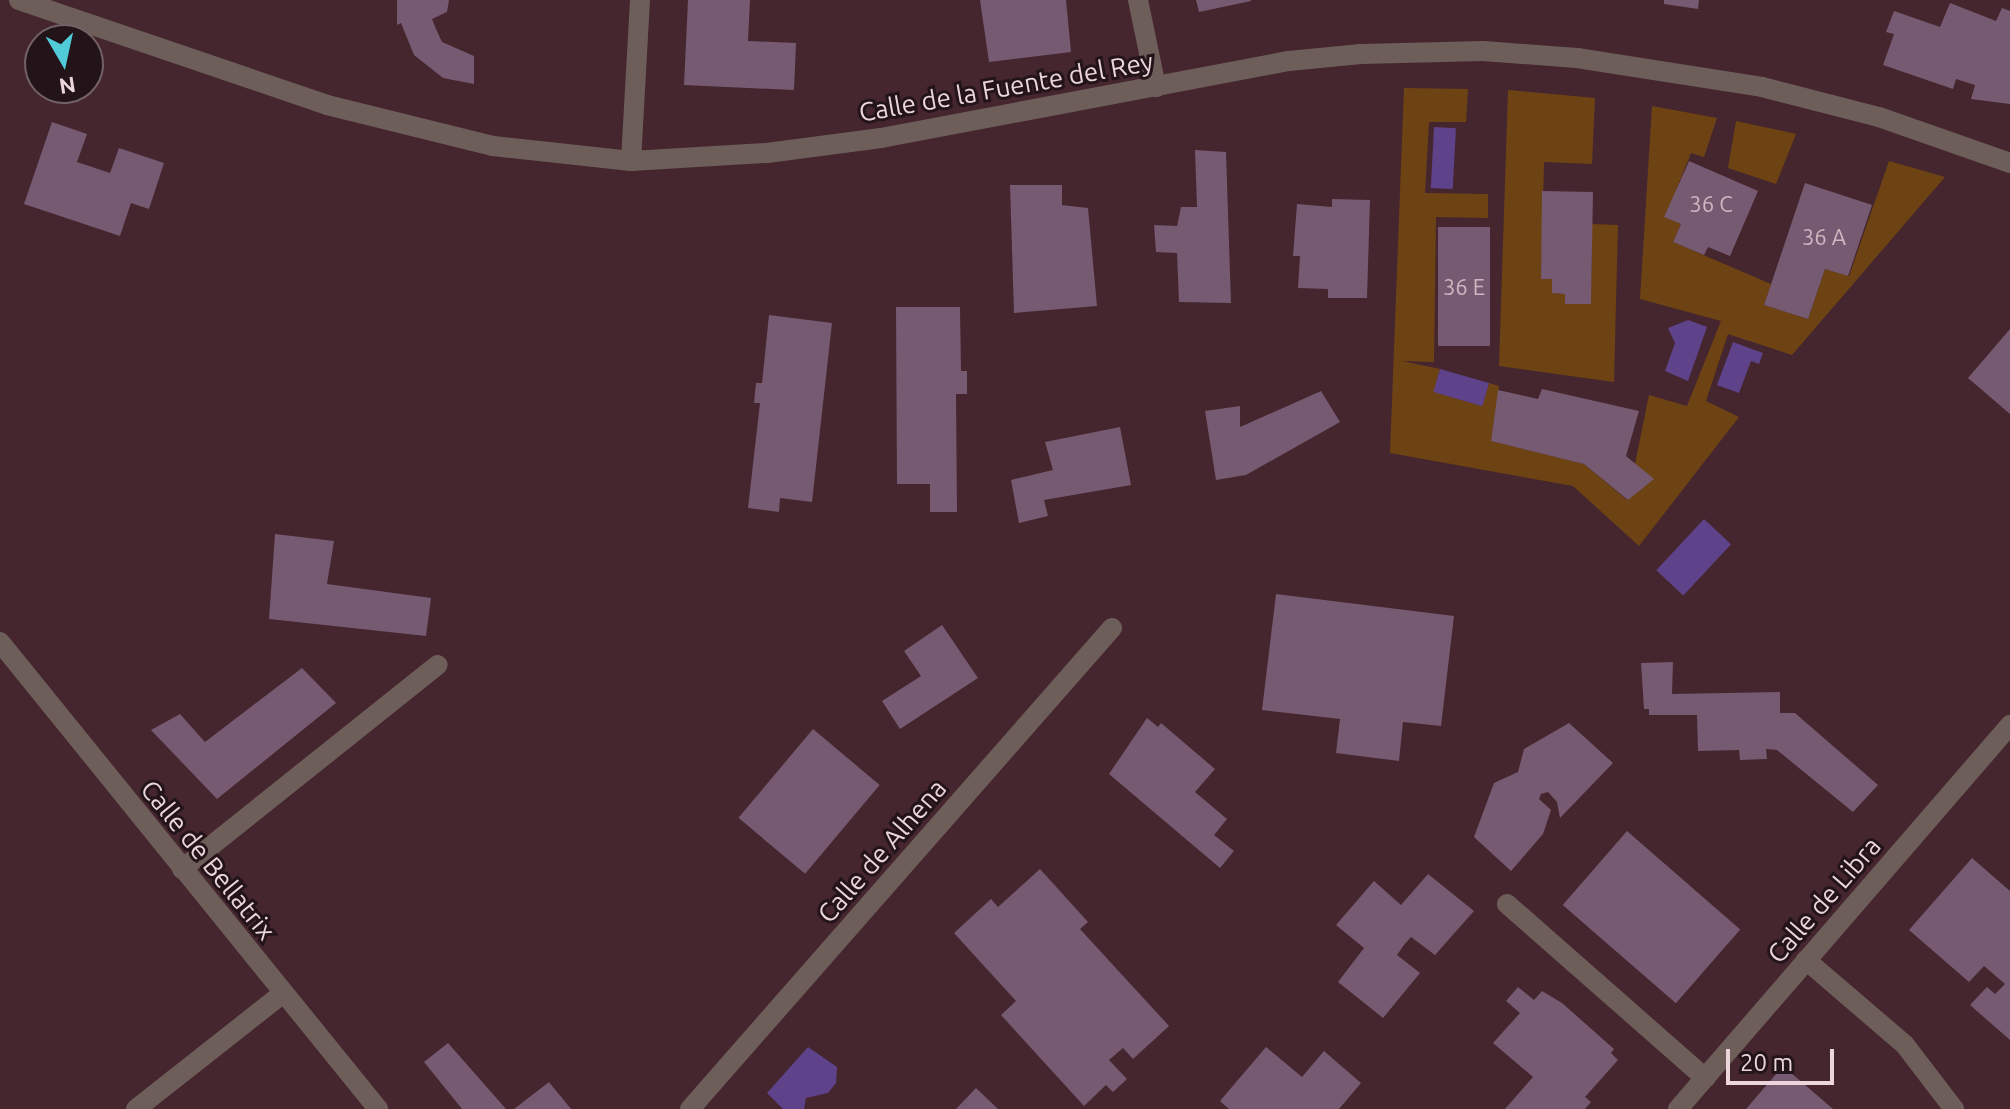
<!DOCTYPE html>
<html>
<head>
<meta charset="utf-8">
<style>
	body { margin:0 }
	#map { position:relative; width:2010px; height:1109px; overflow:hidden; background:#45262e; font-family:Ubuntu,sans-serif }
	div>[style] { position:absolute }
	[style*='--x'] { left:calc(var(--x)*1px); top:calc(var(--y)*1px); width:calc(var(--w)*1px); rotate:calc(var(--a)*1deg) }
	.green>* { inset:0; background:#6e4313 }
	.water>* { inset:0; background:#5e428a; transform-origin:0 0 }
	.building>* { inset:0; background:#755a71; transform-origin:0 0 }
	.minor>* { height:20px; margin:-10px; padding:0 10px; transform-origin:10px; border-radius:10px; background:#6e5e5a }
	span { translate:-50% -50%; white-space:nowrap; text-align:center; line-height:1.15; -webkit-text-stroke:6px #221418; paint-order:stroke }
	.number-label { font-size:22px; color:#ceb7c0 }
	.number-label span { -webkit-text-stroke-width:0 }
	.street-label { font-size:26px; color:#ecd6db }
	.north { position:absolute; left:24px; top:24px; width:80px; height:80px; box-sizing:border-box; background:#221418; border:2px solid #736266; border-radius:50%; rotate:171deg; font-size:22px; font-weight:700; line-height:32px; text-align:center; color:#ecd6db }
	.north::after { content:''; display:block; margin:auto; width:28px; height:36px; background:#52cbd9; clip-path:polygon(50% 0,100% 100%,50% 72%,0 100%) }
	.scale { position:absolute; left:1726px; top:1049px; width:108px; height:36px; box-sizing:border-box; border:4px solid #ecd6db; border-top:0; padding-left:10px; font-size:24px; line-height:28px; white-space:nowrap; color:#ecd6db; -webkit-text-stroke:6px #221418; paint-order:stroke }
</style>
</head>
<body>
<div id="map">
	<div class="green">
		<div style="clip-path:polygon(1404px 88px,1468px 89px,1466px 122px,1429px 122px,1425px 193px,1488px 194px,1488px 218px,1436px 217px,1434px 362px,1402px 361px,1440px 369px,1434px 392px,1482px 406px,1489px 383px,1499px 386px,1491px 441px,1584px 464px,1627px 500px,1653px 479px,1635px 464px,1649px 395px,1687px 406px,1721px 321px,1640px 299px,1652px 106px,1717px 118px,1704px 157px,1691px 153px,1665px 217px,1681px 224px,1673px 242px,1771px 284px,1764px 305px,1808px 319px,1825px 269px,1849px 276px,1889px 161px,1945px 177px,1792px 355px,1728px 334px,1706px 401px,1739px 417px,1639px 546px,1573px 486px,1390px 453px)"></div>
		<div style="clip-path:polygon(1508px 90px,1595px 98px,1592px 164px,1544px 162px,1541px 279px,1552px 279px,1552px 293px,1565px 294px,1565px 304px,1591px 304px,1592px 224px,1618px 225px,1614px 382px,1499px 366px)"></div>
		<div style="clip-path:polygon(1736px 121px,1796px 134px,1776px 184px,1728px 168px)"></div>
	</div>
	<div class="water">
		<div style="left:1434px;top:127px;width:22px;height:61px;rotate:3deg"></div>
		<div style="clip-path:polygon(1688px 320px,1707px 327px,1688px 381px,1665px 371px,1675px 343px,1668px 328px)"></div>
		<div style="clip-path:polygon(1733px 342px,1763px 353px,1759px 364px,1751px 361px,1739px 393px,1717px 385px)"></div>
		<div style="left:1440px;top:369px;width:51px;height:24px;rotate:16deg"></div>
		<div style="left:1704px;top:519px;width:37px;height:70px;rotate:43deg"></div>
		<div style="clip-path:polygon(808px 1047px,837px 1067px,836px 1083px,828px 1093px,806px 1098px,804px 1109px,783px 1109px,767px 1093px)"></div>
	</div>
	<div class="building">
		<div style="clip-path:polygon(397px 0,449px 0,447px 12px,432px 19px,436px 29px,442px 42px,474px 56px,474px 84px,443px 78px,414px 55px,401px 23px,397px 25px)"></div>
		<div style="clip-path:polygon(688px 0,750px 0,748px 41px,796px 43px,794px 90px,684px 85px)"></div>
		<div style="clip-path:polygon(980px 0,1066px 0,1071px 52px,989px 62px)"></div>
		<div style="clip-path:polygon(1196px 0,1251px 0,1251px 1px,1199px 12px)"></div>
		<div style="clip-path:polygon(1664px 0,1699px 0,1698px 9px,1664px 4px)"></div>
		<div style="clip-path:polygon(1950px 3px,1996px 21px,2002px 8px,2010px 11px,2010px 104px,1971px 99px,1975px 85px,1956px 79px,1953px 89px,1883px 65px,1894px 34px,1886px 32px,1894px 11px,1940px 27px)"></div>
		<div style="clip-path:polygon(52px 122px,87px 134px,77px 162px,110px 173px,119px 148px,164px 163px,149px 209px,131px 203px,120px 236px,24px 204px)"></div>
		<div style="clip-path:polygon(1195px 150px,1226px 152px,1231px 303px,1179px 302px,1177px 253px,1156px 252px,1154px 225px,1177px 226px,1181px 207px,1197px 207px)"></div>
		<div style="clip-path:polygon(1689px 161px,1758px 191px,1730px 256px,1708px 247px,1704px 255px,1673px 242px,1681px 224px,1664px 217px)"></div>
		<div style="clip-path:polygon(1805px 183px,1872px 205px,1848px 276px,1825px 269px,1808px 319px,1764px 305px)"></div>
		<div style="clip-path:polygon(1010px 185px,1062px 185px,1062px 205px,1088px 208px,1097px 306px,1014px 313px)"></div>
		<div style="clip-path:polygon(1542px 191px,1593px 192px,1591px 304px,1565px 304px,1565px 294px,1552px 293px,1552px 279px,1541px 279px)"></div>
		<div style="clip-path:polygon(1332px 199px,1370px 200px,1367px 298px,1328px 298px,1328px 289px,1298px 288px,1300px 256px,1293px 256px,1297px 204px,1332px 207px)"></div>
		<div style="left:1438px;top:227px;width:52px;height:119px"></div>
		<div style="clip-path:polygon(896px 307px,960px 307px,961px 371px,967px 371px,967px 394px,956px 394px,957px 512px,930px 512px,930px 484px,897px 484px)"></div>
		<div style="clip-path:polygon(769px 315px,832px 323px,812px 502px,780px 498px,779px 512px,748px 508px,760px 403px,754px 403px,756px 383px,762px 383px)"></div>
		<div style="clip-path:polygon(2010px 329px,2010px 414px,1968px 378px)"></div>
		<div style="clip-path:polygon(1542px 389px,1639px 411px,1626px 456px,1654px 479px,1628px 500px,1584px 464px,1491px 441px,1498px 390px,1538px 399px)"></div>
		<div style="clip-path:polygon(1321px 391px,1340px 422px,1246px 475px,1216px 480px,1205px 411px,1240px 406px,1240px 427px)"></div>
		<div style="clip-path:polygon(1120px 427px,1131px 485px,1044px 500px,1048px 516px,1019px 523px,1011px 480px,1053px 470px,1045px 442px)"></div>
		<div style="clip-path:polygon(275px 534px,334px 541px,327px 584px,431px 598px,426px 636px,269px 619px)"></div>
		<div style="clip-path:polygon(1276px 594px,1454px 616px,1441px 726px,1403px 722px,1399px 761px,1336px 753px,1340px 719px,1262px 710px)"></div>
		<div style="clip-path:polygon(942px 625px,978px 678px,900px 729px,882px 701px,921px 676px,904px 651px)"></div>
		<div style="clip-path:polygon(1673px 662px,1672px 694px,1780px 692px,1780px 713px,1795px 713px,1878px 785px,1853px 812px,1777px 750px,1766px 749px,1767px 759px,1740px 760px,1739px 750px,1698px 751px,1697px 715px,1649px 715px,1649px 709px,1644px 709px,1641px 663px)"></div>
		<div style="clip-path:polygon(302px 668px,336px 703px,217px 799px,151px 730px,180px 714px,205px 742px)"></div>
		<div style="clip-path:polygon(1147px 718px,1158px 727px,1161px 723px,1215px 769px,1195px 792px,1227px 819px,1214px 835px,1234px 851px,1220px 868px,1109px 774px)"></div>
		<div style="clip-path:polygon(1569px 723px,1613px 763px,1560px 818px,1557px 802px,1548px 792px,1541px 794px,1539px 799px,1551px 810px,1543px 834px,1511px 871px,1474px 837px,1494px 783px,1518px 772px,1524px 749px)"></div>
		<div style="left:813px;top:729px;width:87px;height:116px;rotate:40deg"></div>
		<div style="left:1627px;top:831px;width:150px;height:98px;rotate:41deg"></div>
		<div style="clip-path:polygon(1972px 858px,2010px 891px,2010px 1040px,1970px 1005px,1987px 987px,1995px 994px,2005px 984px,1984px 966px,1969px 982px,1909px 930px)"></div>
		<div style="clip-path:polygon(1040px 869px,1088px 922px,1080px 929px,1169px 1026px,1133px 1059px,1123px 1048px,1109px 1060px,1127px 1079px,1113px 1092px,1106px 1085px,1084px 1106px,1001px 1015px,1016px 1001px,954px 933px,991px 899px,998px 907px)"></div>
		<div style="clip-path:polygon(1428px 874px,1474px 911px,1435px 955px,1411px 937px,1404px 945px,1397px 955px,1420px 973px,1383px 1018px,1338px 982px,1364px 948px,1336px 925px,1374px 881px,1401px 905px)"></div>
		<div style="clip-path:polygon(1518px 987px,1534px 1000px,1542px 991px,1562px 1003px,1614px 1049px,1611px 1053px,1618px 1060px,1585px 1097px,1591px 1102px,1585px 1109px,1505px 1109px,1533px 1077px,1493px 1043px,1520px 1013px,1506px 1001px)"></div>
		<div style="clip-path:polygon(448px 1043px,506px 1109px,462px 1109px,424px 1062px)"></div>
		<div style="clip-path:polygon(1266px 1047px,1302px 1077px,1324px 1051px,1361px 1083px,1339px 1109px,1229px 1109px,1220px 1101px)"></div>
		<div style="clip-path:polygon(1783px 1066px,1833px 1109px,1746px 1109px)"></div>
		<div style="clip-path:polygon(549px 1082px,571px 1109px,514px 1109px)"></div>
		<div style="clip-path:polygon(976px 1088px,998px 1109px,956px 1109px)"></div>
	</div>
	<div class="minor">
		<div style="--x:19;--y:0;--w:325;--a:18.8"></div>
		<div style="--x:327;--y:105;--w:171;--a:13.9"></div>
		<div style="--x:493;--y:146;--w:139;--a:6.2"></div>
		<div style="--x:631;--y:161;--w:136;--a:-3.4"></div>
		<div style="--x:767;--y:153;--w:115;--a:-7.5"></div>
		<div style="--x:881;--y:138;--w:415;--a:-10.7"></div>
		<div style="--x:1289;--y:61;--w:72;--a:-5.6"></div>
		<div style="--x:1361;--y:54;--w:122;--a:-1.4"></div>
		<div style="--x:1483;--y:51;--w:94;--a:4.3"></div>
		<div style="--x:1577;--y:58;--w:187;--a:8.9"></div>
		<div style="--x:1762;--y:87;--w:121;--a:14.4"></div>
		<div style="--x:1879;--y:117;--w:139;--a:19.3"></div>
		<div style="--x:1138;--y:0;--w:89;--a:78.3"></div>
		<div style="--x:631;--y:161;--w:161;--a:-86.8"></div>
		<div style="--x:0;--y:642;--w:601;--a:51.01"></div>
		<div style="--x:182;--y:869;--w:327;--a:-38.6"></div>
		<div style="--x:1507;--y:904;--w:264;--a:41.3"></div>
		<div style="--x:1806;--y:960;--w:130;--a:40.6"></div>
		<div style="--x:1905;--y:1045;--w:81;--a:52.6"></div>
		<div style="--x:136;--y:1109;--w:186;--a:-38.2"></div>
		<div style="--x:690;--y:1109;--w:640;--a:-48.74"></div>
		<div style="--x:1678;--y:1109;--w:508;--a:-49.15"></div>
	</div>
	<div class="number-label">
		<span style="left:1711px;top:204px">36 C</span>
		<span style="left:1824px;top:237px">36 A</span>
		<span style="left:1464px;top:287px">36 E</span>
	</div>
	<div class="street-label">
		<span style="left:1006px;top:87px;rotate:-10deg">Calle de la Fuente del Rey</span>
		<span style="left:882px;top:851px;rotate:-49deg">Calle de Alhena</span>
		<span style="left:208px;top:860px;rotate:51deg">Calle de Bellatrix</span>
		<span style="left:1824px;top:900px;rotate:-49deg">Calle de Libra</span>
	</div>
	<div class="north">N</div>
	<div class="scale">20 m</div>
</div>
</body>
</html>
